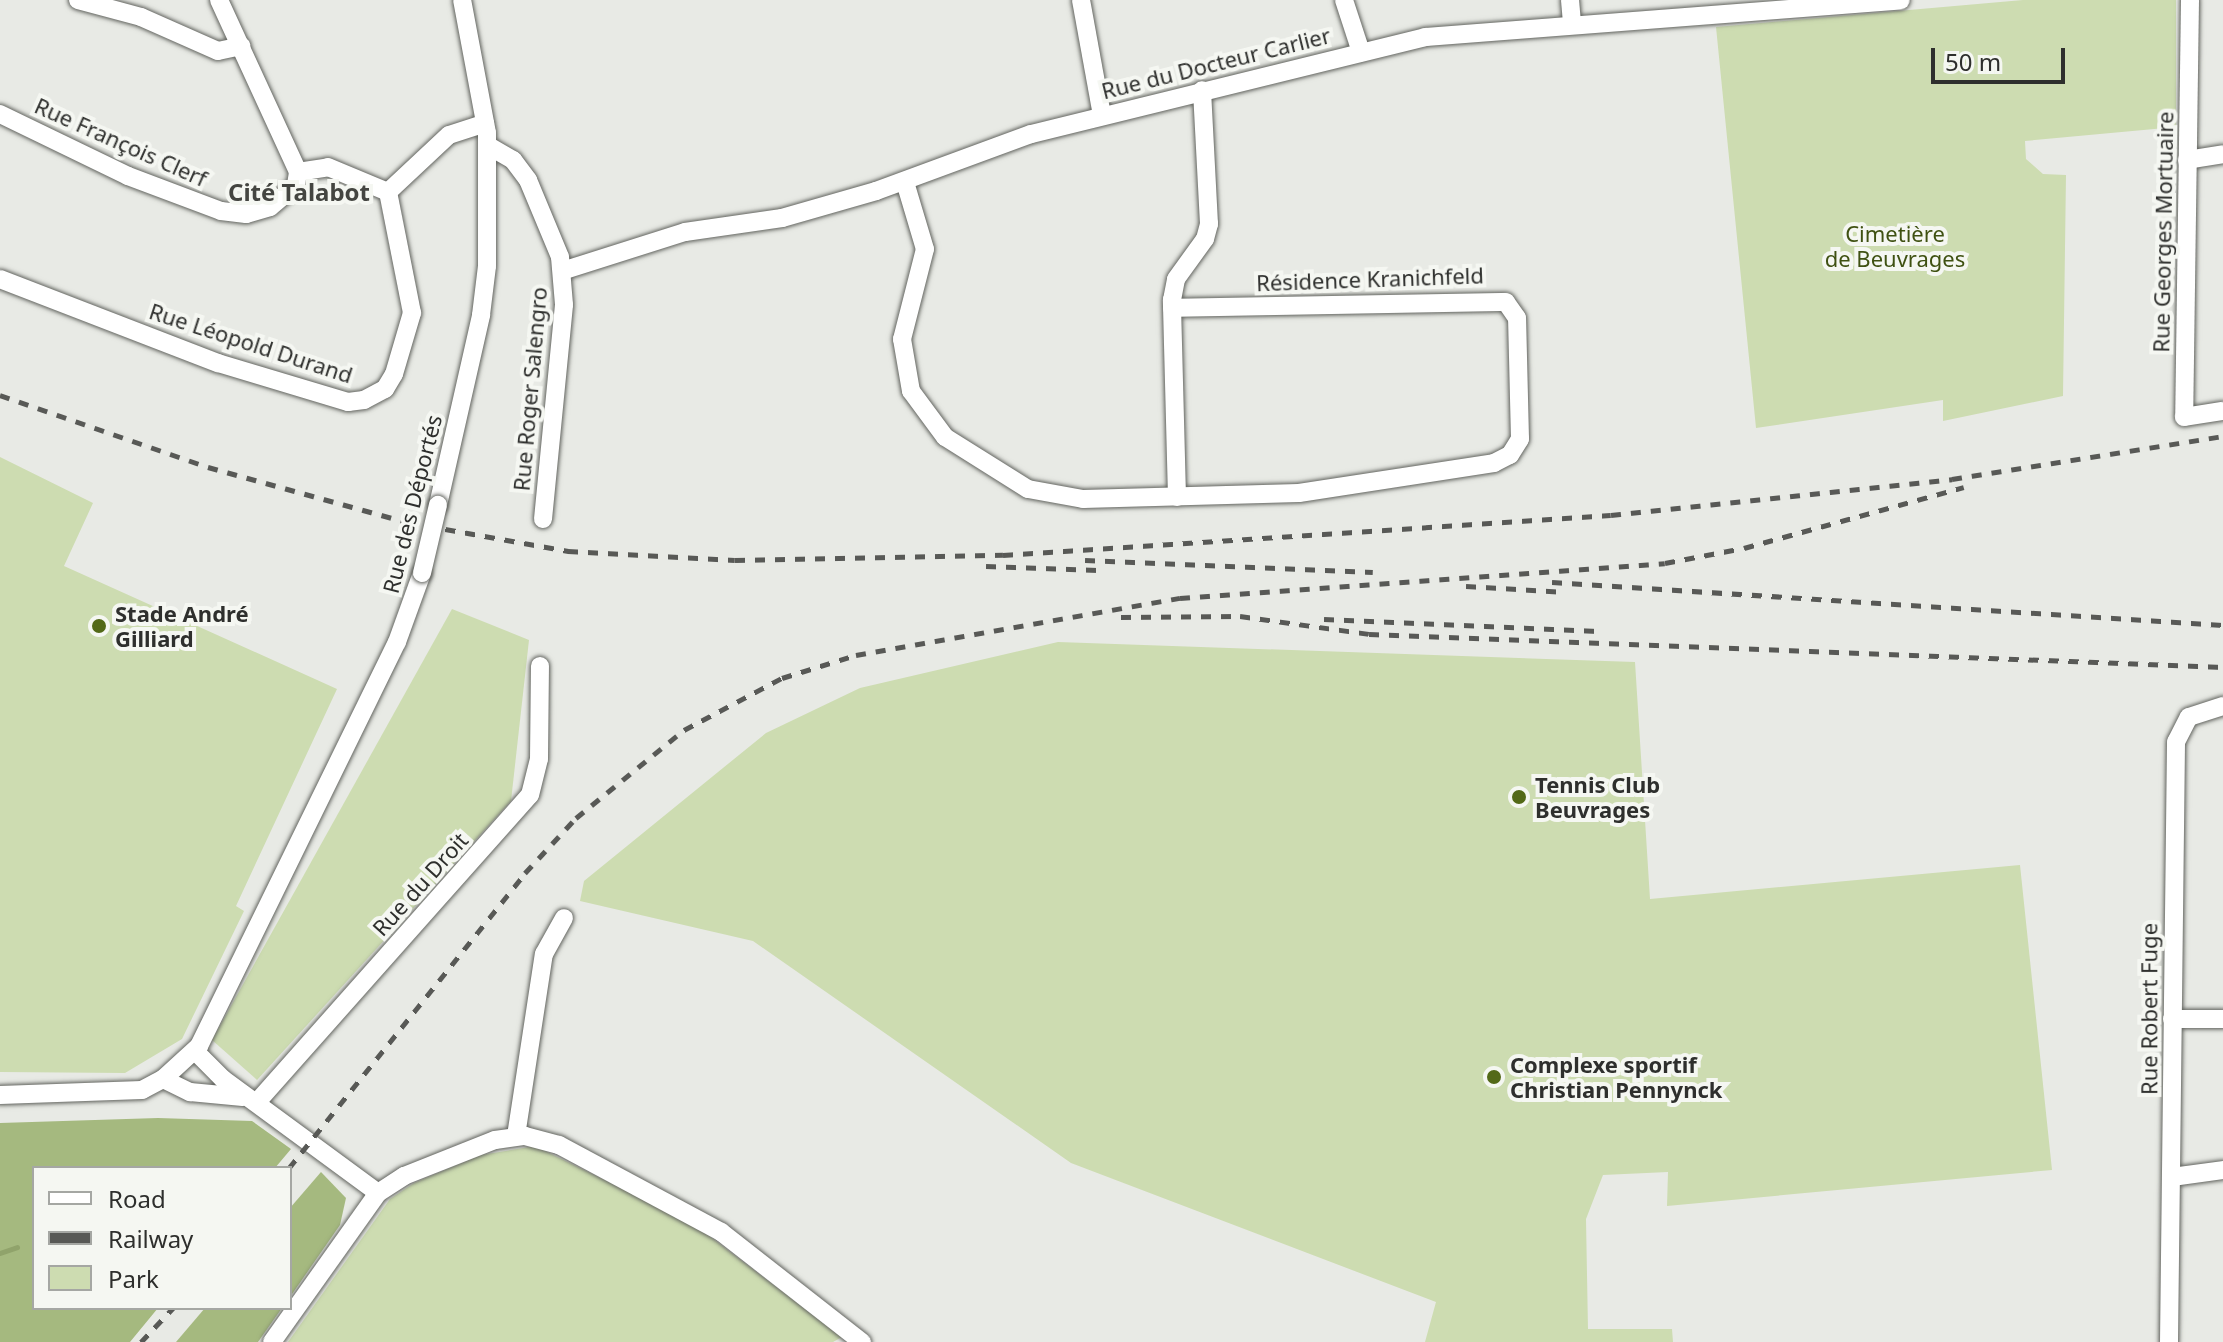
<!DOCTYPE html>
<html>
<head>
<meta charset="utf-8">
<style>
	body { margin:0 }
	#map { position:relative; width:2223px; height:1342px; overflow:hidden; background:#e8eae5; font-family:"Noto Sans",sans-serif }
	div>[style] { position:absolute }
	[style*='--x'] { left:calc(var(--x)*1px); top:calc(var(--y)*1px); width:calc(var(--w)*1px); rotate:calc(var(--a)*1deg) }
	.green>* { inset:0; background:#cddcb1 }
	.forest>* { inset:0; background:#a5b97f }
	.stream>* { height:5px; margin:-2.5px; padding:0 2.5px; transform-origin:2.5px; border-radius:2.5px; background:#90a36b }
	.roads { filter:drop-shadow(0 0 2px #62645f) drop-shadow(0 0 2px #62645f) }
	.minor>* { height:18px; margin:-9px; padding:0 9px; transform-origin:9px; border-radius:9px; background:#fff }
	.rail>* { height:5px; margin-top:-2.5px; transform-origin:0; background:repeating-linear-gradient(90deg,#585956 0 10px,transparent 0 20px) }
	.bridges { filter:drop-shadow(0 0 2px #62645f) drop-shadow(0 0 2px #62645f) }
	.minor-bridge>* { height:18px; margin:-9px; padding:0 9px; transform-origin:9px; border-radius:9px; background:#fff }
	.dots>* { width:22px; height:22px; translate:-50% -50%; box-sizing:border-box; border:4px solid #f5f7f2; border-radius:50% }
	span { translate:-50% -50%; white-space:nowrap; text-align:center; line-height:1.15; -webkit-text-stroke:8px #f5f7f2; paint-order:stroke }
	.street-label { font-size:22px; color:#2e2f2d }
	.park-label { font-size:22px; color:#3f5112 }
	.poi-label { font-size:22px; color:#2e2f2d; font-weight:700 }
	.left { translate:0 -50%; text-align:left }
	.neighbourhood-label { font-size:24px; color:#444541; font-weight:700 }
	.legend { position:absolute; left:32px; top:1166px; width:260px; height:144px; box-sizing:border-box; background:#f5f7f2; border:2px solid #a5a7a3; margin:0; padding:10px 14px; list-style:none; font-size:24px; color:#2e2f2d }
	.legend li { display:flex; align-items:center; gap:16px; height:40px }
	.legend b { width:40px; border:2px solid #a5a7a3 }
	.scale { position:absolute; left:1931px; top:48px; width:134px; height:36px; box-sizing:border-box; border:4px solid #2e2f2d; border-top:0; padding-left:10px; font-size:24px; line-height:28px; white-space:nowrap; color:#2e2f2d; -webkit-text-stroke:6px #f5f7f2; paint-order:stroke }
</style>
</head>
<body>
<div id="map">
	<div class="green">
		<div style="clip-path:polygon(2023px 0,2176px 0,2176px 127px,2025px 141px,2026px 159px,2043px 174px,2066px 175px,2063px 396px,1943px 421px,1943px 400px,1756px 428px,1716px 27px)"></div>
		<div style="clip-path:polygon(0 457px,93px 503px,64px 566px,337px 689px,236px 906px,244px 911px,182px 1039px,125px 1073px,0 1072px)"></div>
		<div style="clip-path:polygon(452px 609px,529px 640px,511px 801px,257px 1080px,212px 1040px)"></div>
		<div style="clip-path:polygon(1058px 642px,1635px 662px,1650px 899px,2020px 865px,2052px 1170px,1667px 1206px,1668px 1172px,1603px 1175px,1586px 1219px,1588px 1329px,1672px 1329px,1673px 1342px,1425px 1342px,1436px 1302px,1071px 1163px,753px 941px,580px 901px,584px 881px,766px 733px,860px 688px)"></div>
		<div style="clip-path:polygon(535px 1146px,692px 1223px,842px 1337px,833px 1342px,288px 1342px,390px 1199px,414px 1183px,481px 1155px)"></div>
	</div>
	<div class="forest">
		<div style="clip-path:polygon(158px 1118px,252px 1121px,291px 1149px,275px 1168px,34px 1168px,34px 1308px,158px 1308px,130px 1342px,0 1342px,0 1123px)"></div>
		<div style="clip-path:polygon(321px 1172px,346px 1198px,340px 1225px,290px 1297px,290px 1208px)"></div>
		<div style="clip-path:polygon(205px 1308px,282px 1308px,258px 1342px,176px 1342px)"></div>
	</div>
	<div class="stream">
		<div style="--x:0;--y:1253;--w:18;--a:-19"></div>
	</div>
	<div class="roads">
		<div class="minor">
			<div style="--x:78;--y:0;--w:65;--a:15.1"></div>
			<div style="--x:141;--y:17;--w:84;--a:23.8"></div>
			<div style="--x:218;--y:51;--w:24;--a:-12"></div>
			<div style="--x:219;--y:0;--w:189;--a:65.3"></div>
			<div style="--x:298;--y:172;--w:30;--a:-9"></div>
			<div style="--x:328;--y:167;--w:65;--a:22.6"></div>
			<div style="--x:388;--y:192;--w:83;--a:-43.1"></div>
			<div style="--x:449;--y:135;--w:38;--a:-18"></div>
			<div style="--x:1081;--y:0;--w:117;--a:79.7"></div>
			<div style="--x:1344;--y:0;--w:55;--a:71.9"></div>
			<div style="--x:1570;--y:0;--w:25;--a:85"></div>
			<div style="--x:2190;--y:0;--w:417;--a:90.8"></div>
			<div style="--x:2184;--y:417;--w:39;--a:-9"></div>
			<div style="--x:0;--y:114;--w:142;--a:25.8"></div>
			<div style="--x:128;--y:176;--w:99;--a:20.6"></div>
			<div style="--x:221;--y:211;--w:25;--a:7"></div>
			<div style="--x:246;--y:214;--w:25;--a:-16"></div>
			<div style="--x:270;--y:207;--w:34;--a:-40"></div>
			<div style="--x:296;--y:185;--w:13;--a:-81"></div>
			<div style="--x:487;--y:145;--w:30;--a:30"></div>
			<div style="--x:513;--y:160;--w:25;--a:53"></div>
			<div style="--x:528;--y:180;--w:83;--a:67.4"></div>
			<div style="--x:560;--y:257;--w:48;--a:85.2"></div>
			<div style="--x:564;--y:305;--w:215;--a:95.6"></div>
			<div style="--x:2187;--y:160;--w:36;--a:-9"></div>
			<div style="--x:905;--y:182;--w:70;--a:73.4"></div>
			<div style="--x:925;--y:249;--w:93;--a:104.3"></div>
			<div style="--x:902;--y:339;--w:53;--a:80.2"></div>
			<div style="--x:911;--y:391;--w:57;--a:53.5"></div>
			<div style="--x:945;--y:437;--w:98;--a:32.1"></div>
			<div style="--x:1028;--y:489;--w:56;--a:10.3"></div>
			<div style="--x:1083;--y:499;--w:216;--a:-1.6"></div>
			<div style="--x:1299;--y:493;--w:197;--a:-8.7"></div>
			<div style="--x:1494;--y:463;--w:18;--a:-27"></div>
			<div style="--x:1510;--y:455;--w:19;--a:-58"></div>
			<div style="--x:1520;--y:439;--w:121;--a:-91.4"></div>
			<div style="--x:1517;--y:318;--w:19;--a:-125"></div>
			<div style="--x:1506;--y:302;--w:334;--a:179"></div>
			<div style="--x:562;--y:271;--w:129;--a:-17.6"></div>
			<div style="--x:685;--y:232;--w:98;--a:-8.2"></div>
			<div style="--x:782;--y:218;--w:98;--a:-16"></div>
			<div style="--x:876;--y:191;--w:165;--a:-20.2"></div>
			<div style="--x:1031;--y:134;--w:406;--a:-13.8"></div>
			<div style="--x:1425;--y:37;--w:477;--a:-4.4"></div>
			<div style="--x:0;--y:279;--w:234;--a:21.1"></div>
			<div style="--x:218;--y:363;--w:136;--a:16.7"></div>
			<div style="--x:348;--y:402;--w:16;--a:-7"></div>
			<div style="--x:364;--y:400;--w:24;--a:-28"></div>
			<div style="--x:385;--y:389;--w:17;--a:-59"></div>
			<div style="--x:394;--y:374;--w:64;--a:-73.6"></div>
			<div style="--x:412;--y:313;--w:123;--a:-101.2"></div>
			<div style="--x:1177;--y:497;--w:197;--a:-91.5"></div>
			<div style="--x:1172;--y:300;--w:21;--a:-79"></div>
			<div style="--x:1176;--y:279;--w:49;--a:-54.1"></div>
			<div style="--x:1205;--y:239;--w:16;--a:-75"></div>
			<div style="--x:1209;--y:224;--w:134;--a:-93"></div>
			<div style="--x:438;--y:505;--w:195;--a:-77.2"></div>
			<div style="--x:481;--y:315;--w:49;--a:-83"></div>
			<div style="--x:487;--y:266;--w:133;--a:-90"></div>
			<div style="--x:487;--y:133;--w:135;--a:-100.6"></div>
			<div style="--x:2172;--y:1019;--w:51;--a:0"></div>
			<div style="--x:195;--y:1051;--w:40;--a:45"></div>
			<div style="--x:223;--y:1079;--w:192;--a:36.3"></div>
			<div style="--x:378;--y:1193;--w:31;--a:-33"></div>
			<div style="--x:404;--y:1176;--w:98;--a:-21.6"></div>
			<div style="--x:495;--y:1140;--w:30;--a:-8"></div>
			<div style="--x:525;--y:1136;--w:35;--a:15"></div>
			<div style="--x:559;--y:1145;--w:184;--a:28.2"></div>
			<div style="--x:721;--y:1232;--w:179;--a:38"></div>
			<div style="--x:163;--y:1079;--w:30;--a:26"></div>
			<div style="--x:190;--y:1092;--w:53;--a:5.4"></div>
			<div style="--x:0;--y:1095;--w:142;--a:-2"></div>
			<div style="--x:142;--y:1090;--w:24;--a:-28"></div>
			<div style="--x:163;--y:1079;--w:49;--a:-42.5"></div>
			<div style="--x:199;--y:1046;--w:450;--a:-63.9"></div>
			<div style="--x:397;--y:642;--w:73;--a:-70.1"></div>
			<div style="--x:258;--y:1101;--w:409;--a:-48.4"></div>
			<div style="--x:530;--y:795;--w:37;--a:-76"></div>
			<div style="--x:539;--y:759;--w:93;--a:-89.4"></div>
			<div style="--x:516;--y:1136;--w:184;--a:-81.3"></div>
			<div style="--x:544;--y:954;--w:41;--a:-60.9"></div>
			<div style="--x:2172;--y:1177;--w:51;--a:-7.8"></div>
			<div style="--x:272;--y:1342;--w:183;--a:-54.6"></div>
			<div style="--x:2169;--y:1342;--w:600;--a:-89.33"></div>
			<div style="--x:2176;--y:742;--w:28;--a:-63"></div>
			<div style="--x:2189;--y:717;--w:36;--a:-18"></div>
		</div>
	</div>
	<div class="rail">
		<div style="--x:0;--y:395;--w:220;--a:19.1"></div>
		<div style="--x:208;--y:467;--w:205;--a:15.5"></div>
		<div style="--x:406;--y:522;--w:165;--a:10.1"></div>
		<div style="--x:568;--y:551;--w:167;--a:3.1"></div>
		<div style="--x:735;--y:560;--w:268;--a:-1.1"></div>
		<div style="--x:1003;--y:555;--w:609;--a:-3.76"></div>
		<div style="--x:1611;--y:515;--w:343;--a:-6"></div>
		<div style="--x:1952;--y:479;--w:274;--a:-9"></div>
		<div style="--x:1085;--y:560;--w:288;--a:2.4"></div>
		<div style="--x:986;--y:566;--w:112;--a:2"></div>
		<div style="--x:1552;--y:582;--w:672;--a:3.67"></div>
		<div style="--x:1466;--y:586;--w:100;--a:3.4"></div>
		<div style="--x:1121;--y:617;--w:119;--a:-0.5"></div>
		<div style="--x:1240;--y:616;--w:130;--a:7.9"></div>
		<div style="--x:1369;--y:634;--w:855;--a:2.21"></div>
		<div style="--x:1324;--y:619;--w:280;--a:2.5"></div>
		<div style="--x:289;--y:1168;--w:378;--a:-51.3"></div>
		<div style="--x:525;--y:873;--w:75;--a:-47.2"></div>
		<div style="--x:576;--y:818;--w:139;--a:-39.2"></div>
		<div style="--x:684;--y:730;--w:111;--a:-28"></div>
		<div style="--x:782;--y:678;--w:77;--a:-17.3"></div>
		<div style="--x:856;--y:655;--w:329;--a:-10"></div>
		<div style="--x:1180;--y:598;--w:486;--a:-4.1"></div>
		<div style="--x:1665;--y:563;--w:80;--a:-10.8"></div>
		<div style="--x:1744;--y:548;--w:228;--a:-15.5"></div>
		<div style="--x:141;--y:1342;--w:47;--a:-46.7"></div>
	</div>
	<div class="bridges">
		<div class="minor-bridge">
			<div style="--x:422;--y:573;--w:70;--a:-76.8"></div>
		</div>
	</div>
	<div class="dots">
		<div style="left:99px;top:626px;background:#536918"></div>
		<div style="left:1519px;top:797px;background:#536918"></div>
		<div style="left:1494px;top:1077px;background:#536918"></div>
	</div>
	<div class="street-label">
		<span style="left:1216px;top:63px;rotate:-14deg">Rue du Docteur Carlier</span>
		<span style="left:121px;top:142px;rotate:24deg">Rue François Clerf</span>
		<span style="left:2163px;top:232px;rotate:-89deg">Rue Georges Mortuaire</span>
		<span style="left:1370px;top:279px;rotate:-2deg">Résidence Kranichfeld</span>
		<span style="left:251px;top:343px;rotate:18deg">Rue Léopold Durand</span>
		<span style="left:530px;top:389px;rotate:-85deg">Rue Roger Salengro</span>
		<span style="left:412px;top:504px;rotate:-76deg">Rue des Déportés</span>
		<span style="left:420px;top:884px;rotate:-48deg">Rue du Droit</span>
		<span style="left:2149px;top:1009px;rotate:-90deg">Rue Robert Fuge</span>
	</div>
	<div class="park-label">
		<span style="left:1895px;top:246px">Cimetière<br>de Beuvrages</span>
	</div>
	<div class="poi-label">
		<span class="left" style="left:115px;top:626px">Stade André<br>Gilliard</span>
		<span class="left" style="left:1535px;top:797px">Tennis Club<br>Beuvrages</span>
		<span class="left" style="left:1510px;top:1077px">Complexe sportif<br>Christian Pennynck</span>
	</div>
	<div class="neighbourhood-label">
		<span style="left:299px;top:192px">Cité Talabot</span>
	</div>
	<ul class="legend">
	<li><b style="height:10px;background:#fff"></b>Road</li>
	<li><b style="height:10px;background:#585956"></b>Railway</li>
	<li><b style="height:22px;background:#cddcb1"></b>Park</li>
	</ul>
	<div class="scale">50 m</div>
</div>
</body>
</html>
